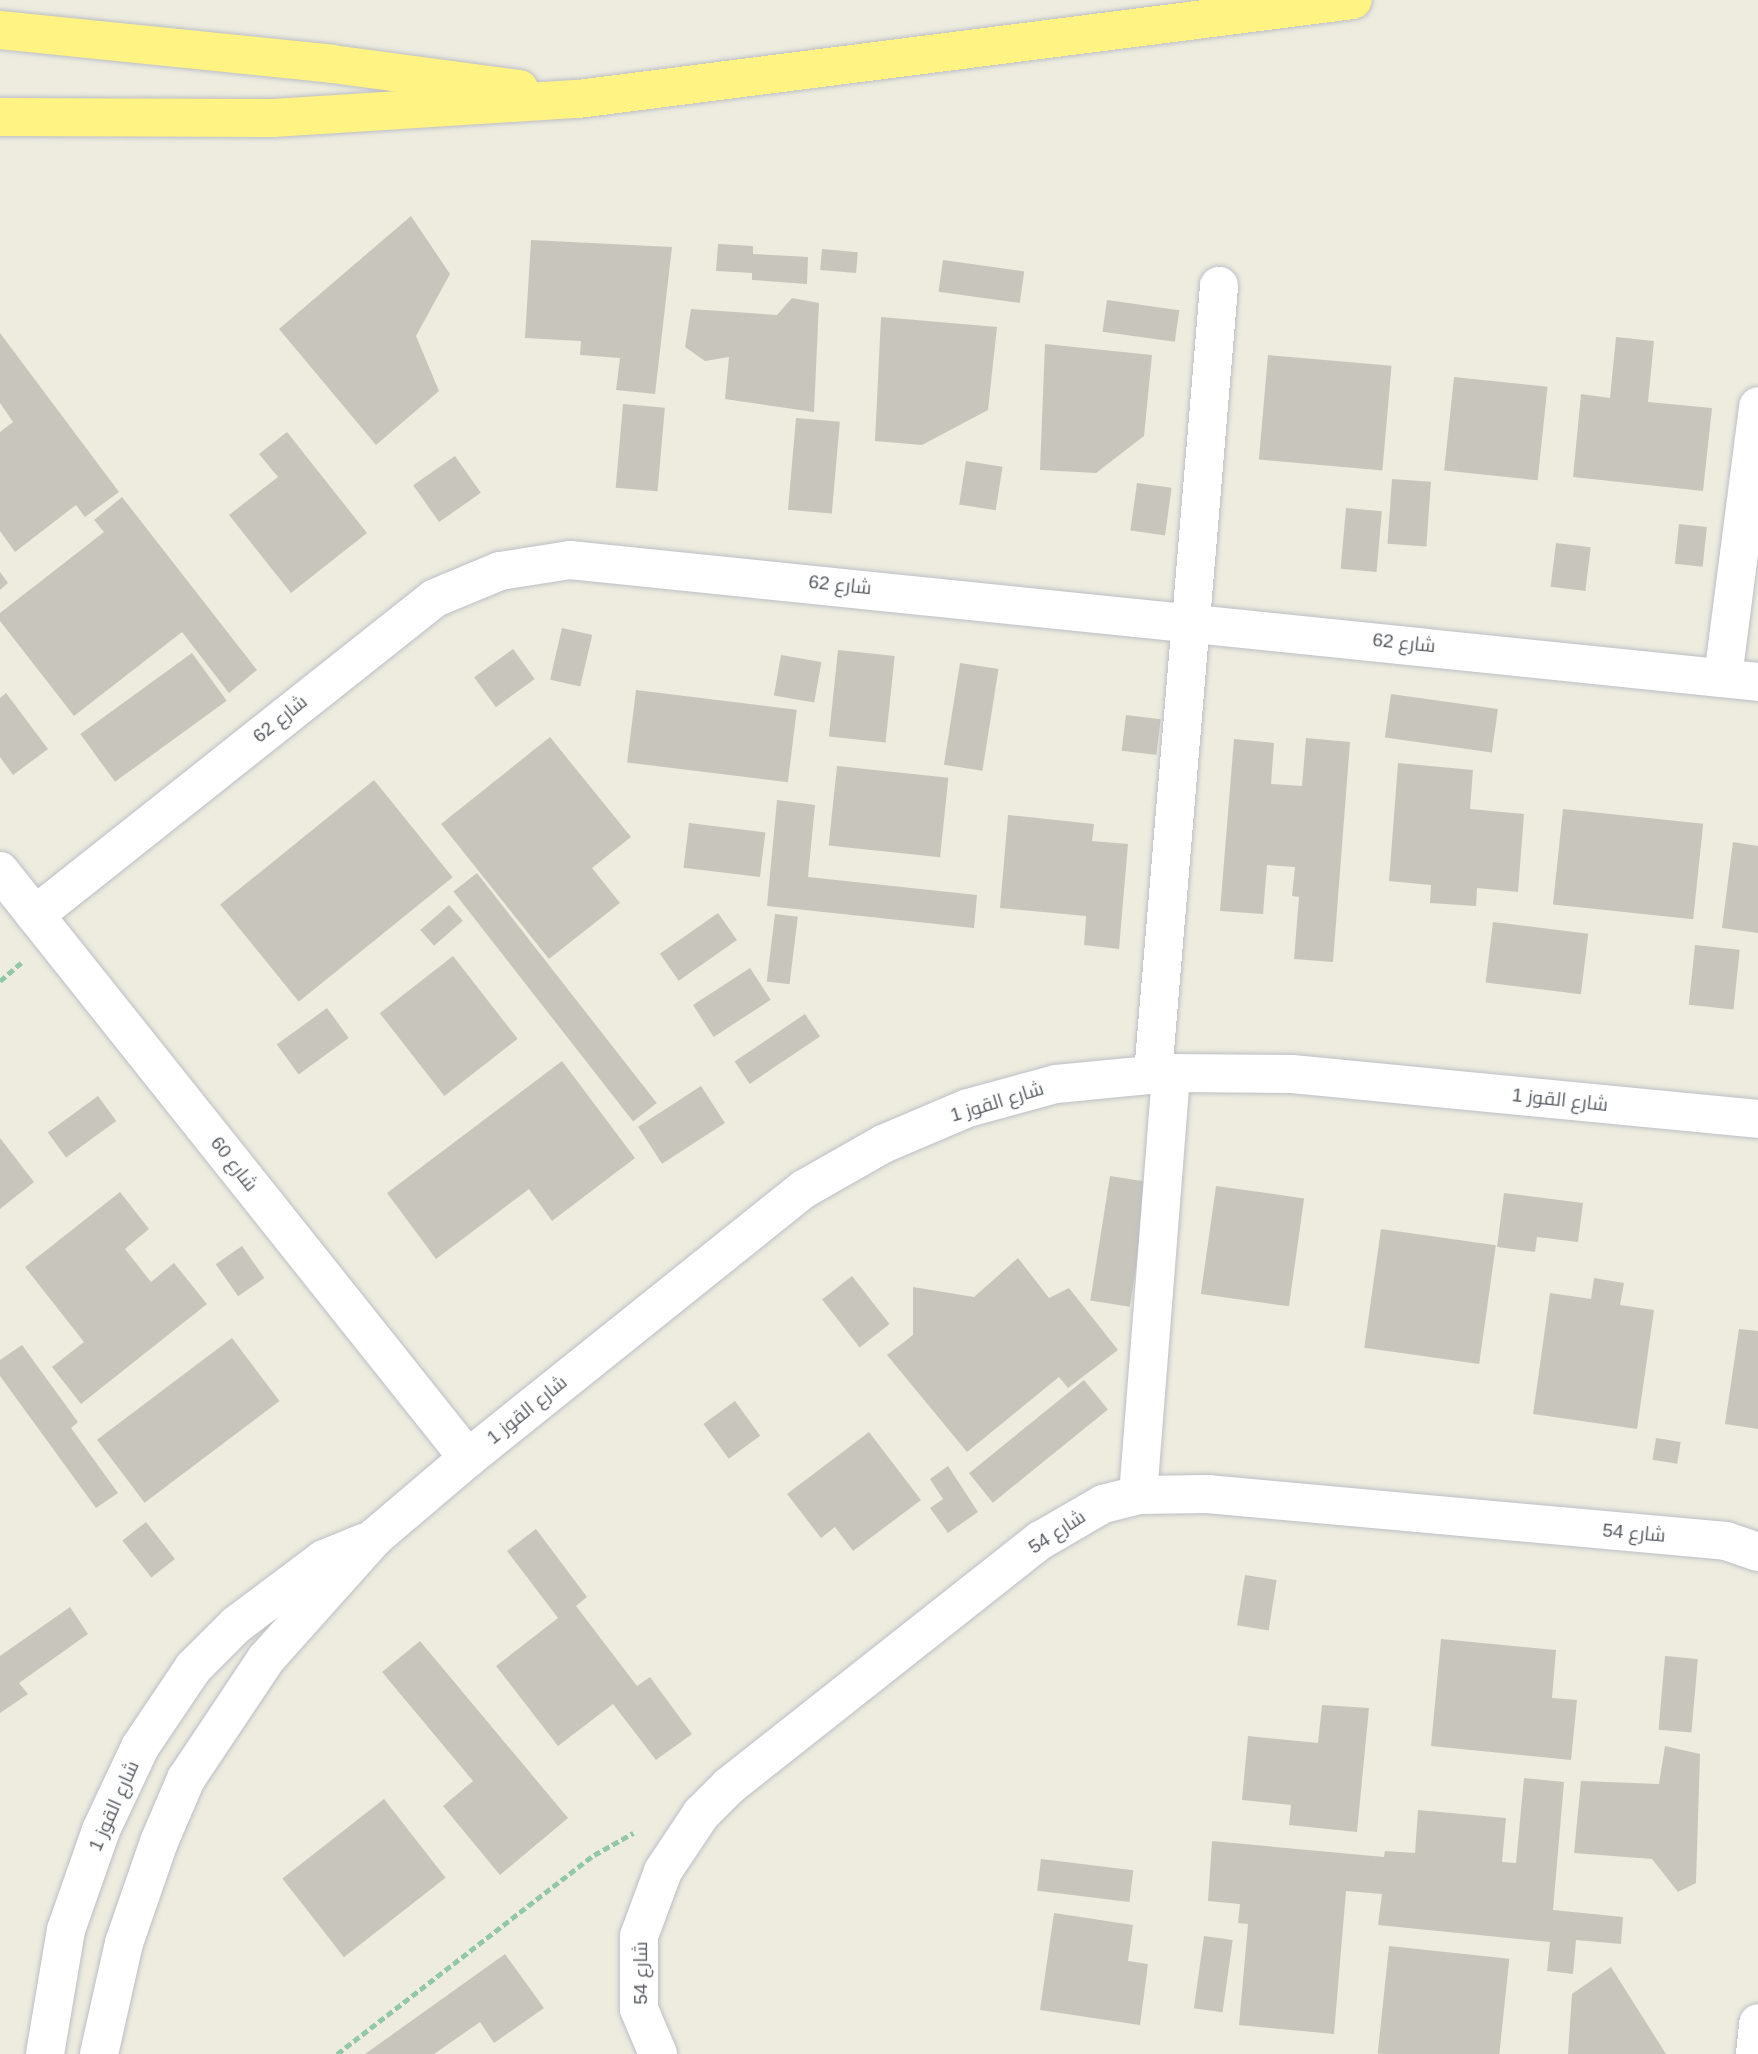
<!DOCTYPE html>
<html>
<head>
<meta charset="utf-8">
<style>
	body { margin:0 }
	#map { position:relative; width:1758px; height:2054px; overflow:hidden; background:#edecdf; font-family:Helvetica,Cairo,sans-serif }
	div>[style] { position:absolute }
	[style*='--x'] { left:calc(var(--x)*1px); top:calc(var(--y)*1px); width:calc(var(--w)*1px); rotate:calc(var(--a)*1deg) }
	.building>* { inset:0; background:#c8c6bc; transform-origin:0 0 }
	.path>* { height:4.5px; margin-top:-2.25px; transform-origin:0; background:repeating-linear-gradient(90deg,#92c8a9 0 7px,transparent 0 10.5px) }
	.roads { filter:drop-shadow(0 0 2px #bcbec5) drop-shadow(0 0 2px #bcbec5) }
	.minor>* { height:38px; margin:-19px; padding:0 19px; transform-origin:19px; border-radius:19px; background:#fff }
	.highway>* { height:38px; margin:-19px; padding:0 19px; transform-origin:19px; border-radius:19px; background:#fff384 }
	span { translate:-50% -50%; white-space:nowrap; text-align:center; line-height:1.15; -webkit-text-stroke:7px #fff; paint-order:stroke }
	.street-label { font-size:19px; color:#585b62 }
</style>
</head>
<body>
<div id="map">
	<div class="building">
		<div style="clip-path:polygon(411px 216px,450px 274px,416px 336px,439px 391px,376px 445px,279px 329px)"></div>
		<div style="clip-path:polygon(531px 240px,672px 247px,655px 394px,616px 390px,620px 358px,580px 355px,581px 341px,525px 338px)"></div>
		<div style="clip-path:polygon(718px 244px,753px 246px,753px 254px,808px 257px,807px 284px,752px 280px,752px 273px,716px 271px)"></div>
		<div style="left:822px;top:249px;width:36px;height:21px;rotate:5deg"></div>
		<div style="left:943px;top:260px;width:82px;height:32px;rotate:8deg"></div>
		<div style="clip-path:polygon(792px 298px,819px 303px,814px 412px,725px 399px,729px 357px,705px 361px,685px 347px,691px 309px,777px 315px)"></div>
		<div style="left:1107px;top:300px;width:73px;height:32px;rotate:8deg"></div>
		<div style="clip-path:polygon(881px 317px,997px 327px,988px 410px,922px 445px,875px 441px)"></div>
		<div style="clip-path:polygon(0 333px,119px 492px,85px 517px,76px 505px,15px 552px,0 531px,0 432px,13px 422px,0 403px)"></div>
		<div style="clip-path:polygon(1616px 337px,1654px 341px,1648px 402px,1712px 408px,1703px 491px,1573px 477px,1581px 394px,1610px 398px)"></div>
		<div style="clip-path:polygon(1045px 344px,1152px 355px,1144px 436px,1096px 473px,1040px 470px)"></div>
		<div style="left:1268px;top:355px;width:124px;height:105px;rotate:5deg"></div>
		<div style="left:1454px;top:377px;width:94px;height:94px;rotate:6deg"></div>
		<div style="left:623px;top:404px;width:42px;height:84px;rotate:5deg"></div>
		<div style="left:796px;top:418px;width:44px;height:92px;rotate:5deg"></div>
		<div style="clip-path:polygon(287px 432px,367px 533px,291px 593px,229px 515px,278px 477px,259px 454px)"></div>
		<div style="left:455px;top:456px;width:45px;height:51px;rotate:55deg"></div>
		<div style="left:966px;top:461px;width:37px;height:44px;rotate:9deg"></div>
		<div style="left:1392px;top:479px;width:39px;height:65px;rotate:4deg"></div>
		<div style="left:1137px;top:483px;width:35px;height:48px;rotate:8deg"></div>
		<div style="clip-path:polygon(122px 497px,257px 670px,229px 693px,182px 632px,74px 716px,0 621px,0 613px,104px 532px,94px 520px)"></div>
		<div style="left:1346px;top:508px;width:36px;height:61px;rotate:5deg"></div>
		<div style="left:1679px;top:524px;width:28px;height:40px;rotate:6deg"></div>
		<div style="left:1556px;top:543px;width:35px;height:44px;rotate:7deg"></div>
		<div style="clip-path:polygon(0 572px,8px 583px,0 590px)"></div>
		<div style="left:562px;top:628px;width:31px;height:53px;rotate:13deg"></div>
		<div style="left:513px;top:649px;width:37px;height:48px;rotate:54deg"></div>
		<div style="left:838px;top:650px;width:57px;height:87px;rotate:6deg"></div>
		<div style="left:192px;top:653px;width:59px;height:138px;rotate:54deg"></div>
		<div style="left:781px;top:655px;width:41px;height:41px;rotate:10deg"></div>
		<div style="left:960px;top:663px;width:39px;height:103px;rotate:9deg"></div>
		<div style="left:636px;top:690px;width:162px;height:73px;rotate:7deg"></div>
		<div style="clip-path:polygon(6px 693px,48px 749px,13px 775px,0 757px,0 698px)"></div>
		<div style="left:1391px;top:694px;width:108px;height:44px;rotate:8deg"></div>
		<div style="left:1126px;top:715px;width:35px;height:36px;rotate:7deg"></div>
		<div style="clip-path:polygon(550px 737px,631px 837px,592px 868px,620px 903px,549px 959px,441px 824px)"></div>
		<div style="clip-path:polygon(1306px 738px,1350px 742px,1333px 962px,1294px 959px,1299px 897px,1292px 896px,1295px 867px,1267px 865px,1263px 914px,1220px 911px,1234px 739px,1274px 743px,1271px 784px,1302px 786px)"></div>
		<div style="clip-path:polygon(1398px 763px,1473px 770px,1470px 809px,1524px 814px,1518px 892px,1477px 888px,1476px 906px,1430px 903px,1431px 885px,1389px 881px)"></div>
		<div style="left:837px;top:766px;width:112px;height:80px;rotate:6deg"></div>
		<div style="left:374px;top:780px;width:125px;height:198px;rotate:51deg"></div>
		<div style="clip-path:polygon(777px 800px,815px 805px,808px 877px,977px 895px,974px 928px,767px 906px)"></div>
		<div style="left:1563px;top:809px;width:141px;height:96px;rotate:6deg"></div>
		<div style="clip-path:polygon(1008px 815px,1094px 824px,1092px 841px,1128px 844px,1119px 949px,1084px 945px,1086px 916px,1000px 908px)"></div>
		<div style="left:689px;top:823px;width:77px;height:45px;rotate:7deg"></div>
		<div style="clip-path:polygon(1733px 842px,1758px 846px,1758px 933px,1722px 928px)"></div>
		<div style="left:477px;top:873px;width:292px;height:30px;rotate:52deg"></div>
		<div style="left:449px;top:905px;width:21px;height:38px;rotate:49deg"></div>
		<div style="left:718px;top:913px;width:33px;height:71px;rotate:55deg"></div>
		<div style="left:775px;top:914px;width:23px;height:68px;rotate:7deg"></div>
		<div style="left:1493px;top:922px;width:96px;height:61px;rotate:7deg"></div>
		<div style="left:1695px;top:945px;width:45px;height:60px;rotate:6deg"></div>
		<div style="left:453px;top:956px;width:105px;height:93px;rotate:52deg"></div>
		<div style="left:750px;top:968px;width:38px;height:68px;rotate:57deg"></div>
		<div style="left:327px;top:1008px;width:37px;height:62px;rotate:54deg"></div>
		<div style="left:805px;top:1014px;width:27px;height:85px;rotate:56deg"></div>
		<div style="clip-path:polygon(562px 1061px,635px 1158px,552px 1221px,529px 1189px,436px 1259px,387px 1193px)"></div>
		<div style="left:701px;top:1086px;width:44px;height:75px;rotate:57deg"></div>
		<div style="left:98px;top:1096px;width:31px;height:62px;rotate:54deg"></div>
		<div style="clip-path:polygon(0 1138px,34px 1182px,0 1209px)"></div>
		<div style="left:1110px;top:1176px;width:40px;height:126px;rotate:9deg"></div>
		<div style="left:1216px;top:1186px;width:89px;height:109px;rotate:8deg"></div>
		<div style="clip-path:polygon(120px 1192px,149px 1229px,125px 1249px,151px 1282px,174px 1263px,207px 1304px,81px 1404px,52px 1367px,84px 1342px,25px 1267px)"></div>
		<div style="clip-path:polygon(1504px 1193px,1583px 1203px,1578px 1242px,1537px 1237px,1535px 1252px,1497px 1247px)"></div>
		<div style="left:1381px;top:1229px;width:116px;height:120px;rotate:8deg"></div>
		<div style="left:242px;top:1246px;width:39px;height:32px;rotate:55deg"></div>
		<div style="clip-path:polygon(1018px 1258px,1049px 1298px,1069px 1288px,1118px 1350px,1068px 1388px,1059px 1377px,967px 1452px,887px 1355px,913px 1335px,913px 1287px,974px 1297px)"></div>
		<div style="left:852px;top:1276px;width:61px;height:38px;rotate:52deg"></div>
		<div style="clip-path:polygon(1594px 1278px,1624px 1283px,1620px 1305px,1654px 1310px,1637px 1429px,1533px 1414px,1550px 1293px,1591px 1299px)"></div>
		<div style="clip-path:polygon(1739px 1329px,1758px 1331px,1758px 1429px,1725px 1424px)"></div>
		<div style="left:232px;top:1338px;width:79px;height:169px;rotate:53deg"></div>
		<div style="clip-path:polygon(22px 1345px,78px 1422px,71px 1428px,118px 1493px,96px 1508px,0 1376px,0 1360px)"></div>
		<div style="left:1084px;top:1380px;width:38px;height:148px;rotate:51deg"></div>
		<div style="left:735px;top:1401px;width:43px;height:39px;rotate:54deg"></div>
		<div style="clip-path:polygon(869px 1432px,921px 1500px,853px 1551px,835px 1527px,821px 1538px,787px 1494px)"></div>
		<div style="left:1656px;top:1438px;width:25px;height:22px;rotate:9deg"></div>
		<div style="clip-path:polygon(948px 1466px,978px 1512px,948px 1533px,930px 1508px,943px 1499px,930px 1479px)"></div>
		<div style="left:146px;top:1522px;width:47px;height:30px;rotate:52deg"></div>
		<div style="clip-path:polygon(536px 1529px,587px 1597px,576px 1606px,637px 1686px,650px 1677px,692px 1734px,656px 1760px,613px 1704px,558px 1746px,496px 1666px,558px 1618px,507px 1551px)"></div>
		<div style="left:1245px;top:1575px;width:32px;height:51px;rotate:9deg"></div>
		<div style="clip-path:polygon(70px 1607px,88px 1634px,19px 1683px,28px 1694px,0 1713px,0 1656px)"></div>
		<div style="clip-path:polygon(1441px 1639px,1556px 1650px,1552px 1698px,1577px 1700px,1571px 1760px,1431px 1746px)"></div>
		<div style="clip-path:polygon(420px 1641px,568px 1818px,500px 1875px,443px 1806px,473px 1781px,382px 1672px)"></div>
		<div style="left:1665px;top:1656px;width:33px;height:74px;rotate:5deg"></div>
		<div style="clip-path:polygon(1322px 1705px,1369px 1708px,1357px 1832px,1289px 1825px,1291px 1805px,1242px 1800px,1248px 1736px,1318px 1743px)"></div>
		<div style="clip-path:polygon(1665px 1746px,1700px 1754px,1696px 1883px,1678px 1892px,1652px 1859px,1574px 1853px,1581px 1781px,1659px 1784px)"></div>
		<div style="clip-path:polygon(1524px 1778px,1564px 1782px,1553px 1910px,1623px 1917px,1621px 1944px,1576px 1940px,1573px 1974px,1547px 1971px,1550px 1942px,1378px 1925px,1382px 1894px,1346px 1891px,1334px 2034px,1239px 2025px,1248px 1924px,1238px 1923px,1240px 1904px,1208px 1901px,1212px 1841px,1384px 1857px,1385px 1851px,1415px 1853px,1418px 1810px,1506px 1818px,1502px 1862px,1516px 1863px)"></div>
		<div style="left:384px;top:1799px;width:100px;height:129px;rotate:52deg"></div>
		<div style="left:1041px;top:1859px;width:93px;height:32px;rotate:7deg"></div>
		<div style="clip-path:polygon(1054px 1913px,1133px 1925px,1128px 1961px,1148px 1964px,1140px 2025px,1040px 2010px)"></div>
		<div style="left:1204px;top:1936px;width:29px;height:73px;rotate:8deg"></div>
		<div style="left:1389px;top:1946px;width:121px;height:108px;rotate:6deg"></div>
		<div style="clip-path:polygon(505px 1954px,544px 2008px,494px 2043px,480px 2022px,434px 2054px,365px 2054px)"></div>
		<div style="clip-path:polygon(1611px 1967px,1666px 2054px,1568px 2054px,1572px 1994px)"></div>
	</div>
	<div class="path">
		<div style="--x:0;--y:981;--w:28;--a:-41"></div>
		<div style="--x:337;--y:2054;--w:325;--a:-37.8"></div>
		<div style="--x:594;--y:1855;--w:45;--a:-29.4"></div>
	</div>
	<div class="roads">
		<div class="minor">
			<div style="--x:1723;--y:677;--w:273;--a:-82.6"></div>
			<div style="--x:0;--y:871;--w:751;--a:51.44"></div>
			<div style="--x:35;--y:915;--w:510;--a:-38.4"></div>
			<div style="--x:435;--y:598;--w:70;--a:-22.6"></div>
			<div style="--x:500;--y:571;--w:71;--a:-8.9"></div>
			<div style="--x:570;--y:560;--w:1194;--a:5.86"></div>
			<div style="--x:1153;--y:1074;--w:791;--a:-85.21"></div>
			<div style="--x:1138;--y:1495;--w:423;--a:-85.5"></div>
			<div style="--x:45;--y:2054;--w:126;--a:-80.4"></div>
			<div style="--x:66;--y:1930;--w:106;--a:-70.7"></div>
			<div style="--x:101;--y:1830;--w:92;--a:-64.8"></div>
			<div style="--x:140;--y:1747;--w:95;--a:-56.1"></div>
			<div style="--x:193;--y:1668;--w:61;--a:-45"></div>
			<div style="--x:236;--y:1625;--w:110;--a:-36.9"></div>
			<div style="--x:324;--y:1559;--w:42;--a:-22.3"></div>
			<div style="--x:99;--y:2054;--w:114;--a:-77.3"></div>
			<div style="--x:124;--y:1943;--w:107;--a:-70.9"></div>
			<div style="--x:159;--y:1842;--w:69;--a:-66.8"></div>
			<div style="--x:186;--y:1779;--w:144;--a:-56.3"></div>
			<div style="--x:266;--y:1659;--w:162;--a:-48.2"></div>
			<div style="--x:374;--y:1538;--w:123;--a:-40.4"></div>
			<div style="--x:468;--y:1458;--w:430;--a:-38.7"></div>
			<div style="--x:804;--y:1189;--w:91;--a:-29.7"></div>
			<div style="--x:883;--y:1144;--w:92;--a:-23"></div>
			<div style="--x:968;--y:1108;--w:91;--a:-15.3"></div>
			<div style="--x:1056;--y:1084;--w:116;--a:-5.5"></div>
			<div style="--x:1171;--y:1073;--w:121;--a:0.5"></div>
			<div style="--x:1292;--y:1074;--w:468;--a:5.5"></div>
			<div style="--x:658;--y:2054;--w:49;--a:-112.9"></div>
			<div style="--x:639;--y:2009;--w:73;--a:-90"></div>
			<div style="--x:639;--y:1936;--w:69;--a:-69.7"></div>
			<div style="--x:663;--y:1871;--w:69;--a:-56.3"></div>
			<div style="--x:701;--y:1814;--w:40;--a:-45"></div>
			<div style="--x:729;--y:1786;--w:397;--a:-38.3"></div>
			<div style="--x:1041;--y:1540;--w:72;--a:-30.1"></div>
			<div style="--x:1103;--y:1504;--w:36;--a:-14"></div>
			<div style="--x:1138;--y:1495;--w:69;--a:-0.8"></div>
			<div style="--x:1207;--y:1494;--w:521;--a:5.17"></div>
			<div style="--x:1726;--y:1541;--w:34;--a:19"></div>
			<div style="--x:1755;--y:2054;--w:31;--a:-84"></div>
		</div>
		<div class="highway">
			<div style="--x:0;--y:30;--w:334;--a:5.8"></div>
			<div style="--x:332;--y:64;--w:189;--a:7.6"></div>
			<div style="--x:0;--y:117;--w:273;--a:0.2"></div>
			<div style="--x:273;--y:118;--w:306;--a:-3.6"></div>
			<div style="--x:578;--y:99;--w:781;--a:-7.28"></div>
		</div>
	</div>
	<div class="street-label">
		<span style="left:840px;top:585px;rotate:6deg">شارع 62</span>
		<span style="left:1404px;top:643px;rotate:6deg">شارع 62</span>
		<span style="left:280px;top:719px;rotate:-39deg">شارع 62</span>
		<span style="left:1560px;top:1100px;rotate:6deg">شارع القوز 1</span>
		<span style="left:997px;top:1102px;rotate:-17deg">شارع القوز 1</span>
		<span style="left:234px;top:1164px;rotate:52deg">شارع 60</span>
		<span style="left:527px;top:1410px;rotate:-39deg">شارع القوز 1</span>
		<span style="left:1057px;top:1532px;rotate:-33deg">شارع 54</span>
		<span style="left:1634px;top:1533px;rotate:5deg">شارع 54</span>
		<span style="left:114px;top:1806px;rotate:-66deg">شارع القوز 1</span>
		<span style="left:641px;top:1973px;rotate:-90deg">شارع 54</span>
	</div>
</div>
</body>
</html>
